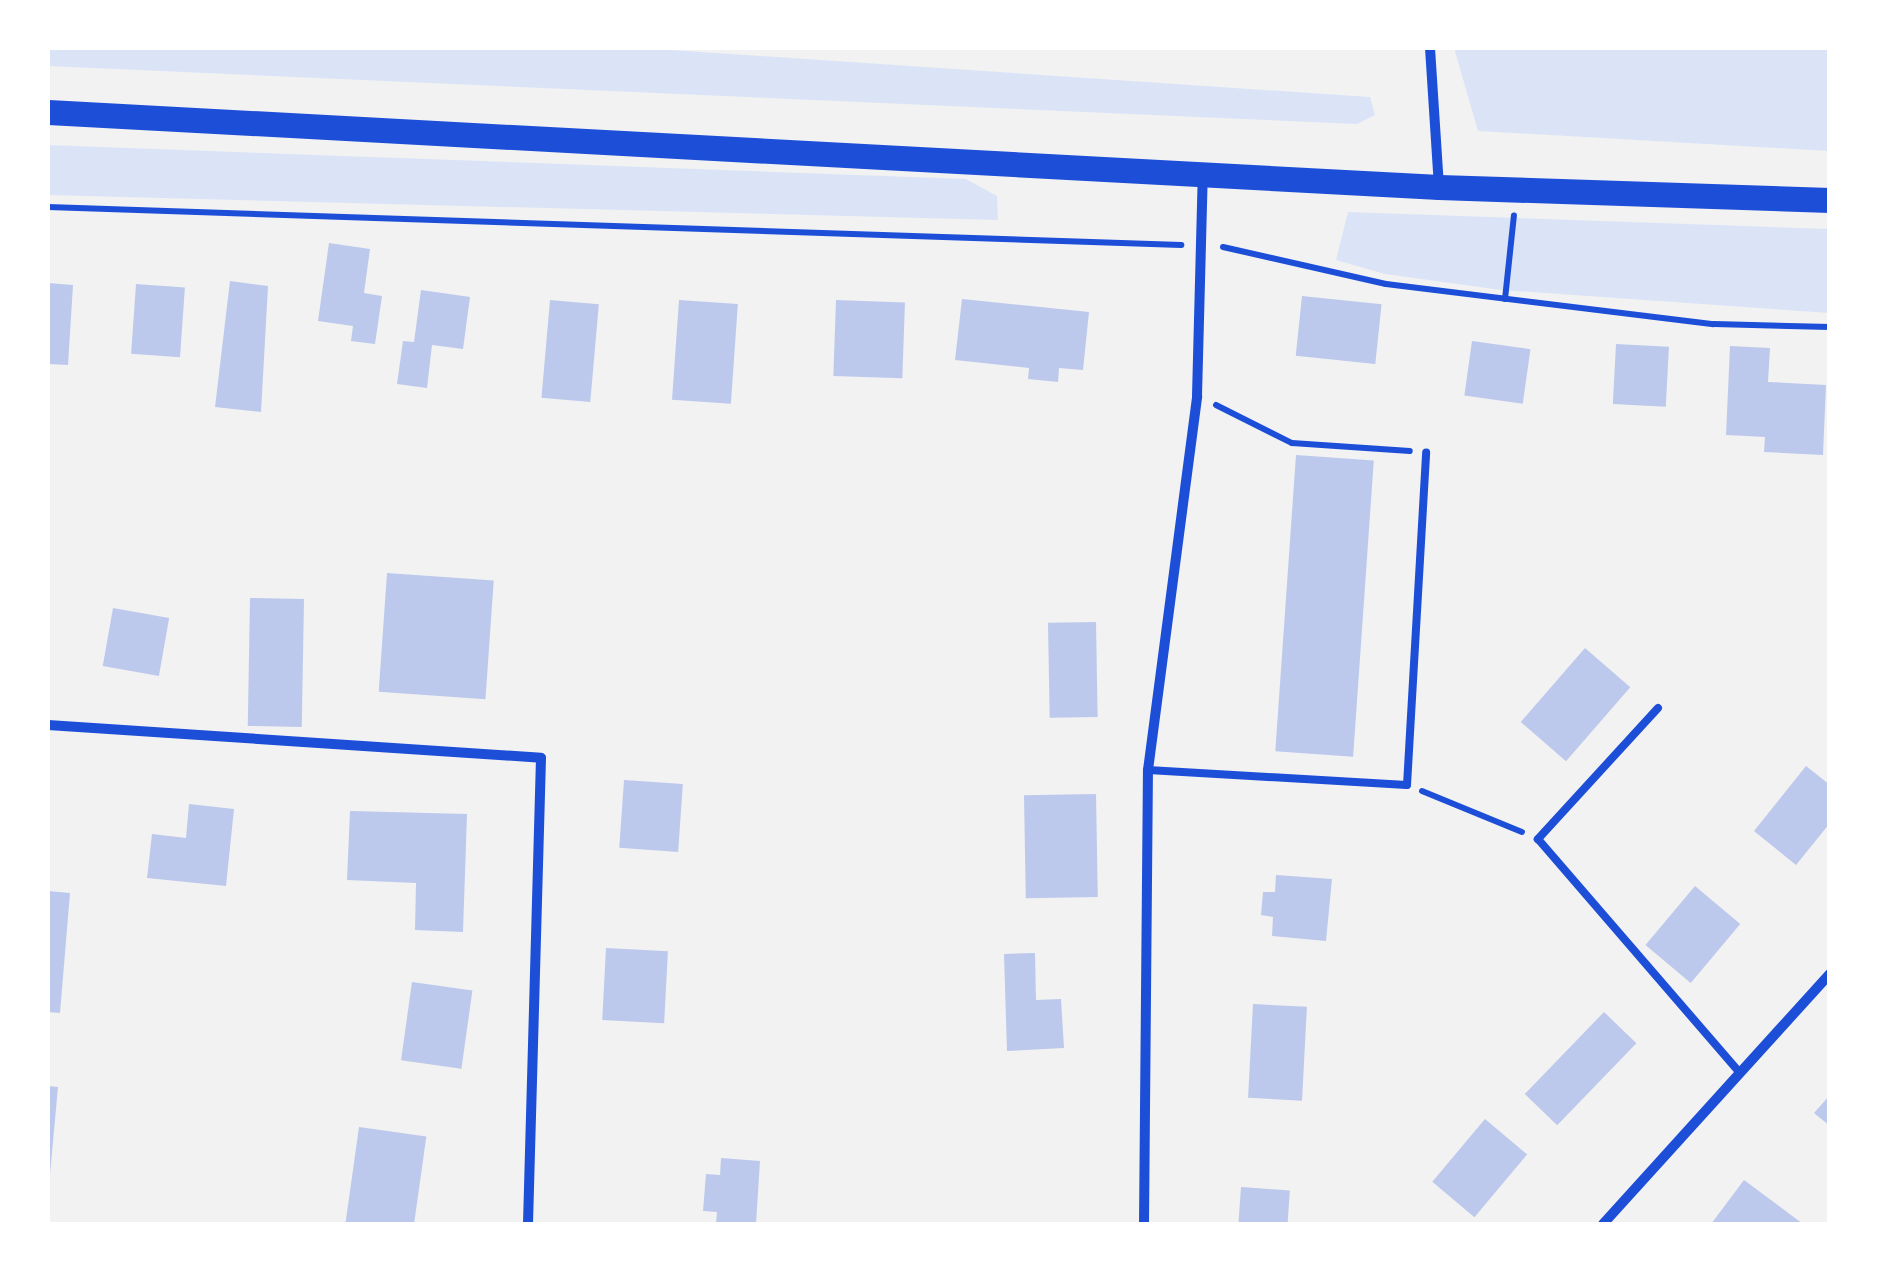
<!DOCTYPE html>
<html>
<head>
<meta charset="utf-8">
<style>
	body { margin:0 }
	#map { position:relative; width:1877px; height:1272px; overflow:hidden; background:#f2f2f2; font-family:"DejaVu Sans",sans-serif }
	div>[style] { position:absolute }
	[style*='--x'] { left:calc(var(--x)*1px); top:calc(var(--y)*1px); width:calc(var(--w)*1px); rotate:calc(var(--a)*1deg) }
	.green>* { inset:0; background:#dbe4f7 }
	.building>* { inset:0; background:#bdc9ec; transform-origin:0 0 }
	.path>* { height:6px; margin:-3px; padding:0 3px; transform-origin:3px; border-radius:3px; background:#1d4ed8 }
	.service>* { height:8px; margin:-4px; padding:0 4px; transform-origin:4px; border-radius:4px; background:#1d4ed8 }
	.minor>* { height:10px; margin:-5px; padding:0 5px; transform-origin:5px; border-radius:5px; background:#1d4ed8 }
	.primary>* { height:25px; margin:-12.5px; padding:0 12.5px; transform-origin:12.5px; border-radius:12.5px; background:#1d4ed8 }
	span { translate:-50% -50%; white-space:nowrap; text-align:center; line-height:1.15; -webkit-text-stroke:10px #fff; paint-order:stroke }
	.frame { position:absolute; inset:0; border:50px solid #fff; pointer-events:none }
</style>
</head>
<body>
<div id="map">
	<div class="green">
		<div style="clip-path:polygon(48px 48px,642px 48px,1370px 97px,1375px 115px,1357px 124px,48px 66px)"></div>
		<div style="clip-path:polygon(1454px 48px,1829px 48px,1829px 151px,1478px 131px)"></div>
		<div style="clip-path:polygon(48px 145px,966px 179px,997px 196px,998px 220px,48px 195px)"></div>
		<div style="clip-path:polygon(1348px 212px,1829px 229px,1829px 313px,1501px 290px,1385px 274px,1336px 260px)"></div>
	</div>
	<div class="building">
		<div style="clip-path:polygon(329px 243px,370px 249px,364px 293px,382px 296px,375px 344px,351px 341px,353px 326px,318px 321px)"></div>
		<div style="clip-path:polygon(230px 281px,268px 286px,261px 412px,215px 407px)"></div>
		<div style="clip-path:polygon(48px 283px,73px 285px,68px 365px,48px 364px)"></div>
		<div style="left:136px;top:284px;width:49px;height:70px;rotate:4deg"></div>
		<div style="clip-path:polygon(421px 290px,470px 297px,463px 349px,432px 345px,427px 388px,397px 384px,403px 341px,414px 342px)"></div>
		<div style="left:1302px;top:296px;width:80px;height:60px;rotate:6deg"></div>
		<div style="clip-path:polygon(962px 299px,1089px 312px,1083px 370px,1059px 368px,1058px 382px,1028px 379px,1029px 368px,955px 360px)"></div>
		<div style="left:550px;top:300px;width:49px;height:98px;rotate:5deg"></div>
		<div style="left:679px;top:300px;width:59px;height:100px;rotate:4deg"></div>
		<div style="left:836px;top:300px;width:69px;height:76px;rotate:2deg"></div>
		<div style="left:1472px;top:341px;width:59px;height:55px;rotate:8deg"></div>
		<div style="left:1616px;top:344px;width:53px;height:60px;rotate:3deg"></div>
		<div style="clip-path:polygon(1730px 346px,1770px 348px,1768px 382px,1826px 385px,1823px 455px,1764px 452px,1765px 437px,1726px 435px)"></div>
		<div style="left:1296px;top:455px;width:78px;height:297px;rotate:4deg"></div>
		<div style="left:387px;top:573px;width:107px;height:119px;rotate:4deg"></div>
		<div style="left:250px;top:598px;width:54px;height:128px;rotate:1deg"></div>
		<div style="left:113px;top:608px;width:57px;height:59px;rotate:10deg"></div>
		<div style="left:1096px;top:622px;width:95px;height:48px;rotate:89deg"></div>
		<div style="left:1585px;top:648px;width:60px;height:98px;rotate:41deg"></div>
		<div style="clip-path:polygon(1806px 766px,1830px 785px,1830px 823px,1796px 865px,1754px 831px)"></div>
		<div style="left:624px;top:780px;width:59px;height:68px;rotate:4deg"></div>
		<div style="left:1096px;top:794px;width:103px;height:72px;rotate:89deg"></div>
		<div style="clip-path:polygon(189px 804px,234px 809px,226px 886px,147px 878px,152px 834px,186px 838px)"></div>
		<div style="clip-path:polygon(350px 811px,467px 814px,463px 932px,415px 930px,416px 883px,347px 880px)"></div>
		<div style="clip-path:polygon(1276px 875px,1332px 879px,1326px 941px,1272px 936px,1273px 917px,1261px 915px,1263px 892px,1275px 892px)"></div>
		<div style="left:1695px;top:886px;width:59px;height:77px;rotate:40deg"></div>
		<div style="clip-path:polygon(48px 891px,70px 893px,60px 1013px,48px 1012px)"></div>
		<div style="left:606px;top:948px;width:62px;height:72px;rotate:3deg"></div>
		<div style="clip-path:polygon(1035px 953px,1036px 1000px,1061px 999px,1064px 1048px,1007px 1051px,1004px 954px)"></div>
		<div style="left:412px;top:982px;width:61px;height:79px;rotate:8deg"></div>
		<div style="left:1253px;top:1004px;width:54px;height:94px;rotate:3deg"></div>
		<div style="left:1604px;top:1012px;width:45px;height:114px;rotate:44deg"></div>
		<div style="clip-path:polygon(48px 1086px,58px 1087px,50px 1174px,48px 1174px)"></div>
		<div style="clip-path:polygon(1830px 1095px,1830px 1126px,1814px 1113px)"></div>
		<div style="left:1485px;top:1119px;width:55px;height:82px;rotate:40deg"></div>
		<div style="left:359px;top:1127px;width:68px;height:98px;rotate:8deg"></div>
		<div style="clip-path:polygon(721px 1158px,760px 1161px,756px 1224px,716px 1224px,717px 1212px,703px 1211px,706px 1174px,720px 1175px)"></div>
		<div style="clip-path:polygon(1744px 1180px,1803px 1224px,1711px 1224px)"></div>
		<div style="left:1241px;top:1187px;width:49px;height:37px;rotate:4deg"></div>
	</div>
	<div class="path">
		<div style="--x:48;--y:207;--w:1134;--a:1.92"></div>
		<div style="--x:1223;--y:247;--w:167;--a:12.8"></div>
		<div style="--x:1386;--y:284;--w:330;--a:7"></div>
		<div style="--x:1714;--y:324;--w:116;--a:1.5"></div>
		<div style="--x:1505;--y:299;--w:84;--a:-83.9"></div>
		<div style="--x:1216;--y:405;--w:85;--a:26.6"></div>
		<div style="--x:1292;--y:443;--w:118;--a:3.9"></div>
		<div style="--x:1422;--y:791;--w:108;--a:22.3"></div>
	</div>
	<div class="service">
		<div style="--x:1658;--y:708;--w:178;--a:132.5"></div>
		<div style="--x:1538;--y:839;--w:309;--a:49.2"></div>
		<div style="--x:1148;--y:770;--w:259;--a:3.3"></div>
		<div style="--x:1407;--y:785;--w:333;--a:-86.7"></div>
	</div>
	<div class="minor">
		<div style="--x:1430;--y:48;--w:138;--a:86.3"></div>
		<div style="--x:48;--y:725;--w:494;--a:3.8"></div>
		<div style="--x:541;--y:758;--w:466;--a:91.6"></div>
		<div style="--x:1144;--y:1224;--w:454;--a:-89.5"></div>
		<div style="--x:1148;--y:770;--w:377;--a:-82.5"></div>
		<div style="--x:1197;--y:396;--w:222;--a:-88.5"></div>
		<div style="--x:1603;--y:1224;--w:338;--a:-47.8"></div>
	</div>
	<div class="primary">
		<div style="--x:48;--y:112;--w:1393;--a:3.09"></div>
		<div style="--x:1439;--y:187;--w:391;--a:1.9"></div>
	</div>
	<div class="frame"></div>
</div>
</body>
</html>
